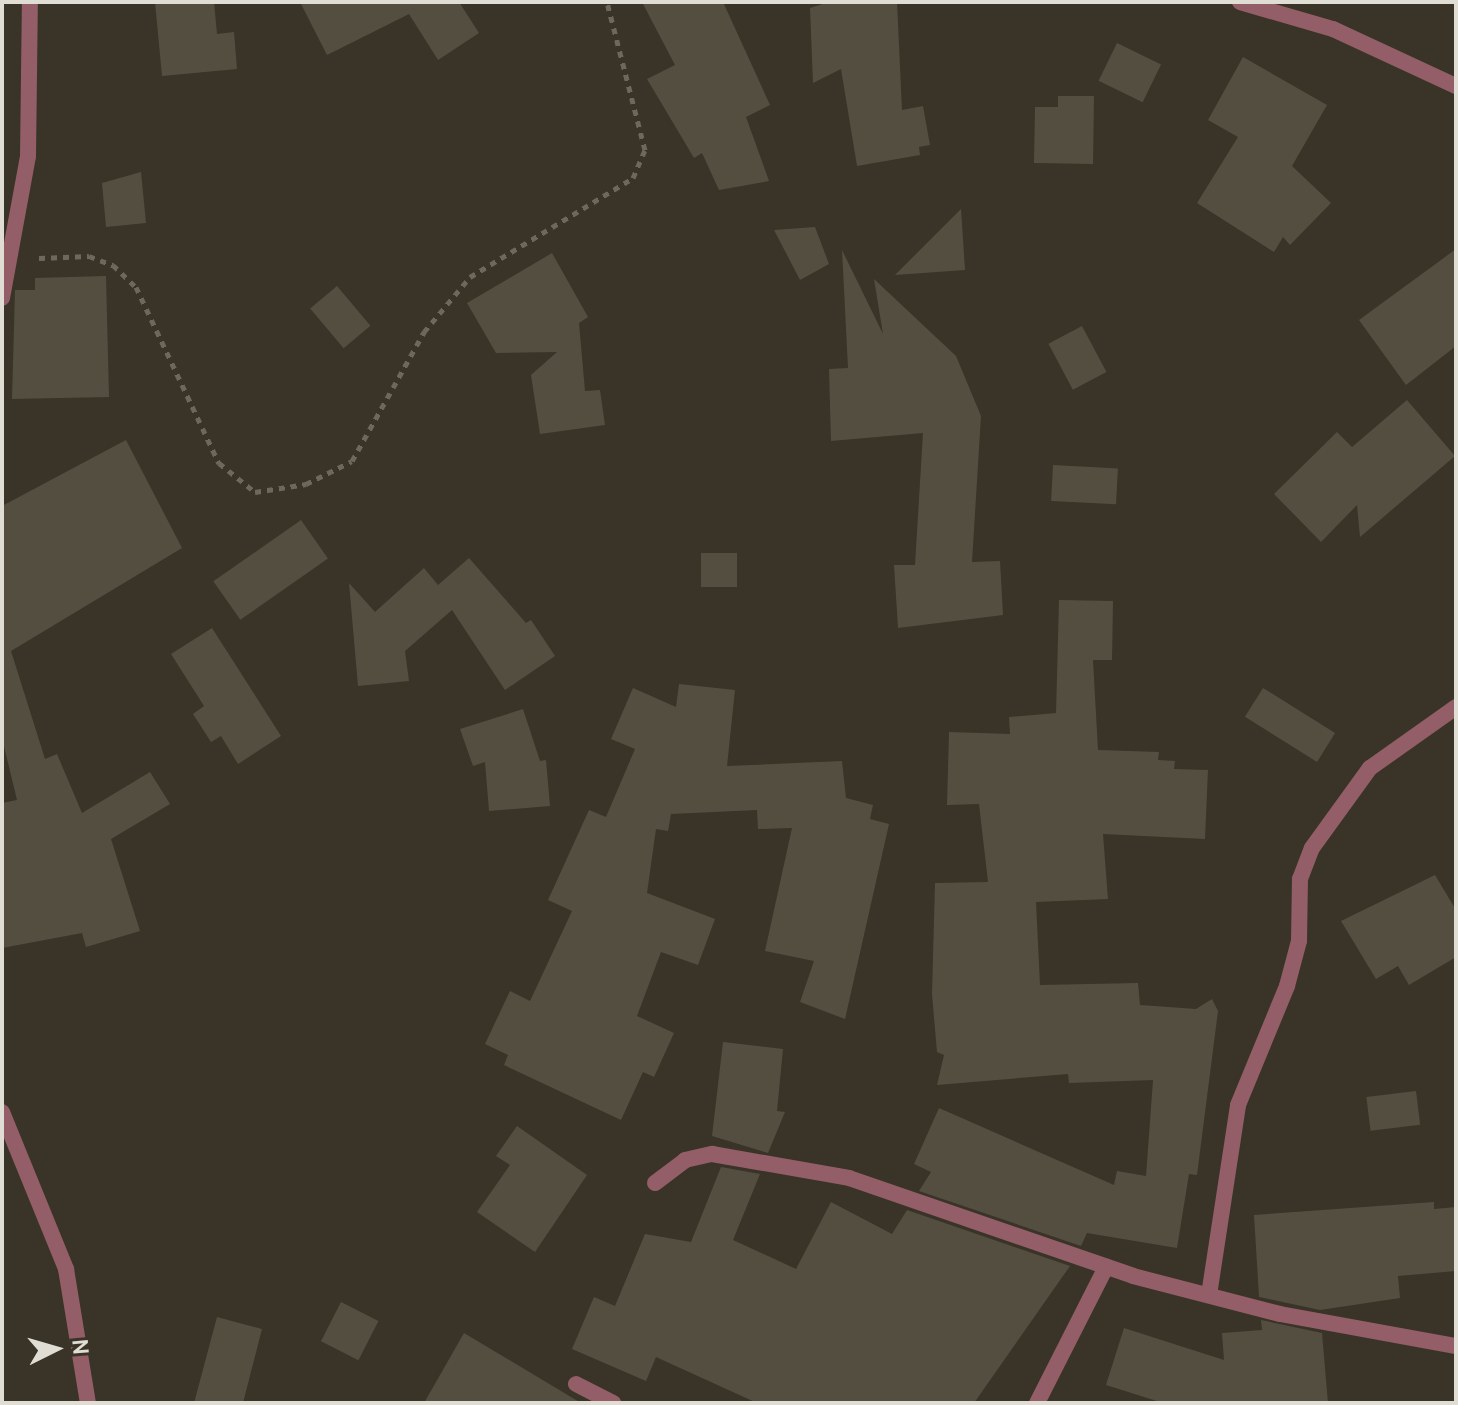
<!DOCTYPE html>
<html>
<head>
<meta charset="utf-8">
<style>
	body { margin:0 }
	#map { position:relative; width:1458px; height:1405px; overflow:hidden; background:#393427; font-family:Cabin,sans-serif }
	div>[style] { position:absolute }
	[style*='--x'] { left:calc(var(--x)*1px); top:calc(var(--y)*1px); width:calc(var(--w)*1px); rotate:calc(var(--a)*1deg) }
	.building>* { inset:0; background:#544e41; transform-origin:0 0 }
	.path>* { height:5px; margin-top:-2.5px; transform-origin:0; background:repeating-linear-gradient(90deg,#6d685d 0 6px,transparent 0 12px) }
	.minor>* { height:16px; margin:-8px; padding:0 8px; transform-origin:8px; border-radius:8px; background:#935e68 }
	.tertiary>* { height:16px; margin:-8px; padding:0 8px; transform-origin:8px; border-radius:8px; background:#935e68 }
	span { translate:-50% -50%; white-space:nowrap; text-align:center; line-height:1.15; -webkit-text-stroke:8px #393427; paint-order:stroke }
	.frame { position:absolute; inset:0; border:4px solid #e0ddd5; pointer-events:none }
	.north { position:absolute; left:16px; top:1309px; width:80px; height:80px; -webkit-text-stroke:6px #393427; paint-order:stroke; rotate:85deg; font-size:22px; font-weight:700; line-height:32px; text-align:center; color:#e0ddd5 }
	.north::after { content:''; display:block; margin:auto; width:28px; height:36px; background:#e0ddd5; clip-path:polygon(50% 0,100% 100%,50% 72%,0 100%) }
</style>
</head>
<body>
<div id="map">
	<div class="building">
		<div style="clip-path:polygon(155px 2px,214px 2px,217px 34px,234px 32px,237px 69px,162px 76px)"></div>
		<div style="clip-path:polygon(300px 2px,459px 2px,479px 33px,438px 60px,409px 14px,327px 55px)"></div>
		<div style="clip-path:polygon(642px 2px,723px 2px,770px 105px,746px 117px,769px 181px,719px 190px,702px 153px,694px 158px,647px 79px,675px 65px)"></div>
		<div style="clip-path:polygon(829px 2px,897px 2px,902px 110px,923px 106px,930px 145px,919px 147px,920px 155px,857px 166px,841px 69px,813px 83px,810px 8px)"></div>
		<div style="left:1117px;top:43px;width:49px;height:42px;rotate:26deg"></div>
		<div style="clip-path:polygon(1243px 57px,1327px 105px,1292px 166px,1331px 203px,1290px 245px,1283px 237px,1274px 252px,1197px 203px,1238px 137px,1208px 120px)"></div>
		<div style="clip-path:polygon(1058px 96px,1094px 96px,1093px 164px,1034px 163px,1035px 107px,1058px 107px)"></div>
		<div style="clip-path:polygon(141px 172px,146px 223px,106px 227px,102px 183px)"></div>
		<div style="clip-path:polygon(961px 209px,965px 270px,895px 275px)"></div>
		<div style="clip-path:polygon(815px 227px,829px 264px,800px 280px,774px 230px)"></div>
		<div style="clip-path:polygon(1456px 249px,1456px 346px,1406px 385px,1359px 320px)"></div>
		<div style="clip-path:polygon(842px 250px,883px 334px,874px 279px,956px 356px,981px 416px,972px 562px,1000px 561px,1003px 615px,898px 628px,894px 565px,915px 565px,923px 433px,831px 441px,829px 369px,848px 368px)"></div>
		<div style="clip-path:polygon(552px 253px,588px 317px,579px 323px,585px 391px,600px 390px,605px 425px,540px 434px,531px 375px,557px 352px,496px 353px,467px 303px)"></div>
		<div style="clip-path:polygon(106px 276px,109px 397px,12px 399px,15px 290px,35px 290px,35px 278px)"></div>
		<div style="left:337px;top:286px;width:52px;height:35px;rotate:50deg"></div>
		<div style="left:1082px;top:326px;width:52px;height:38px;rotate:62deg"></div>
		<div style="clip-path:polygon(1407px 400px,1455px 456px,1360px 537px,1357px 505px,1321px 542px,1274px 494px,1337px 432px,1352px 447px)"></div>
		<div style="clip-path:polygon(126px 440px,182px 548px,11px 651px,45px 759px,57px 754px,82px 813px,150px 772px,170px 804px,111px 839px,140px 931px,86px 947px,82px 933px,2px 948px,2px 803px,17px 800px,2px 738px,2px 506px)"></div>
		<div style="left:1053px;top:465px;width:65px;height:36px;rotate:3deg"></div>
		<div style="left:301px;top:520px;width:47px;height:107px;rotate:55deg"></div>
		<div style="left:737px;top:553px;width:34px;height:36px;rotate:90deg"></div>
		<div style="clip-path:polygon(469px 558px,526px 623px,531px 620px,555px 656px,505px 690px,452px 610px,405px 651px,409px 681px,358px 686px,349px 583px,375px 612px,424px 568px,438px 585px)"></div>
		<div style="clip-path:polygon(1059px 600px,1113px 601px,1112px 660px,1093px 660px,1098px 750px,1159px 752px,1158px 760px,1175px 761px,1174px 769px,1208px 770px,1205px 839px,1103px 834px,1108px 899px,1036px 902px,1040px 985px,1138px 983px,1140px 1005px,1196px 1009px,1212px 999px,1218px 1011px,1197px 1175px,1189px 1174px,1177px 1248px,1087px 1233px,1081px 1246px,919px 1191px,931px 1172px,914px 1164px,939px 1108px,1114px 1185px,1117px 1171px,1146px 1176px,1153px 1080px,1069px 1083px,1068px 1074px,937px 1085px,944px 1055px,937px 1052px,932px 994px,935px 883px,988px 882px,979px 804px,947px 805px,949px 732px,1010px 734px,1009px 717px,1056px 713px)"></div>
		<div style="clip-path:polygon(212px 628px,281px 736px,238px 764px,221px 736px,211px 742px,193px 714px,204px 706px,171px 654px)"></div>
		<div style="clip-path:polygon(679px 684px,735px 690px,727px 766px,842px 761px,846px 798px,873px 805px,870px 819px,889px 824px,845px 1019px,800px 1002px,814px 961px,765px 951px,792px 828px,758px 829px,757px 810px,671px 814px,668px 831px,656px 829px,647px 893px,715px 919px,698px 965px,661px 952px,637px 1016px,674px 1033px,654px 1077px,643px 1072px,621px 1120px,504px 1065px,508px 1055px,485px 1044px,510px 991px,530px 1001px,572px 911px,548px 900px,589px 810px,606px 817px,635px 749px,611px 739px,633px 688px,676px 707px)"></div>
		<div style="left:1263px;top:688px;width:85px;height:34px;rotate:32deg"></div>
		<div style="clip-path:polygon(523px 709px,540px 761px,546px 760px,550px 806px,489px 811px,485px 762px,473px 766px,460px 729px)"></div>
		<div style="clip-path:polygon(1435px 875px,1456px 910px,1456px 957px,1409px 985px,1398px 966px,1376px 979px,1341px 921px)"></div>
		<div style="clip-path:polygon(723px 1042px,783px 1049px,777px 1111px,785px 1112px,768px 1153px,712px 1136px)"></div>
		<div style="left:1416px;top:1091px;width:34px;height:50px;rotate:83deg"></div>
		<div style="clip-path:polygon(517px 1126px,587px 1175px,535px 1252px,477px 1212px,510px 1165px,496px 1156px)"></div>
		<div style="clip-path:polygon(721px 1167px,760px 1174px,733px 1240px,796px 1269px,831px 1202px,892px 1234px,907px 1210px,1070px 1266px,974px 1403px,757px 1403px,656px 1357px,646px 1381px,572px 1349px,594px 1297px,615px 1306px,645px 1234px,691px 1242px)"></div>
		<div style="clip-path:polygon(1434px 1202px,1434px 1209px,1456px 1207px,1456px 1271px,1398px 1276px,1400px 1298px,1320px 1310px,1259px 1297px,1254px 1215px)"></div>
		<div style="left:341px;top:1302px;width:42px;height:44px;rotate:27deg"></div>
		<div style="clip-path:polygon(217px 1317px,262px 1329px,243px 1403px,194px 1403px)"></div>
		<div style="clip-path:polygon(1261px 1320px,1322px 1333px,1328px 1403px,1163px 1403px,1106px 1385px,1124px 1328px,1224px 1360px,1222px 1333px,1262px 1330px)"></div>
		<div style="clip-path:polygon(464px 1333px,581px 1403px,424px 1403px)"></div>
	</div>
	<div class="path">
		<div style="--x:39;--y:258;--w:50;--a:-2.3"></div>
		<div style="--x:89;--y:256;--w:26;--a:21"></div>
		<div style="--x:113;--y:265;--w:32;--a:44"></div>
		<div style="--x:136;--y:287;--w:195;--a:64.8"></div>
		<div style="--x:219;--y:463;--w:46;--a:38.9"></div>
		<div style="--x:255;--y:492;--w:52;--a:-8.9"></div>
		<div style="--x:306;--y:484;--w:51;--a:-26.6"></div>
		<div style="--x:352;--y:461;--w:148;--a:-60.8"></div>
		<div style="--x:424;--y:332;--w:72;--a:-50.1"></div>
		<div style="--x:470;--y:277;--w:191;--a:-31.3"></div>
		<div style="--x:633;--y:178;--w:30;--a:-67"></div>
		<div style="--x:645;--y:150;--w:153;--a:-104.4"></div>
	</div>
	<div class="minor">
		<div style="--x:2;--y:298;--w:144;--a:-79.6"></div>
		<div style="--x:28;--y:156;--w:154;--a:-89.3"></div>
		<div style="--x:2;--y:1112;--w:170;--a:67.8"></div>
		<div style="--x:66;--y:1269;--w:136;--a:80.7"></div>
		<div style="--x:655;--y:1183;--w:38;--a:-37"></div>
		<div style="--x:685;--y:1160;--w:28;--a:-13"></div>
		<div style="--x:712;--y:1154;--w:139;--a:9.9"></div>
		<div style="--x:849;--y:1178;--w:300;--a:19"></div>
		<div style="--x:1133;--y:1276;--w:152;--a:14.5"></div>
		<div style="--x:1280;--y:1314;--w:179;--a:10.3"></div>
		<div style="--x:1209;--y:1295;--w:192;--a:-81.3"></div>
		<div style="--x:1238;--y:1105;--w:129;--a:-67.6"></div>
		<div style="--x:1287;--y:986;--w:47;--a:-75.1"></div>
		<div style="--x:1299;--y:941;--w:62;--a:-89.1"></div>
		<div style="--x:1300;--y:879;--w:33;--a:-69"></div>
		<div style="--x:1312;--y:848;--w:99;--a:-54.1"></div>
		<div style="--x:1370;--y:768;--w:105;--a:-35.3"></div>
		<div style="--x:576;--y:1384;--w:42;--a:27.2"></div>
		<div style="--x:1037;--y:1403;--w:153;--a:-63.1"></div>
	</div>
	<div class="tertiary">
		<div style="--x:1240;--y:2;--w:97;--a:16.2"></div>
		<div style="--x:1333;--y:29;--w:136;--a:24.9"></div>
	</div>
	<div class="frame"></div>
	<div class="north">N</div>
</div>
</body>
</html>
